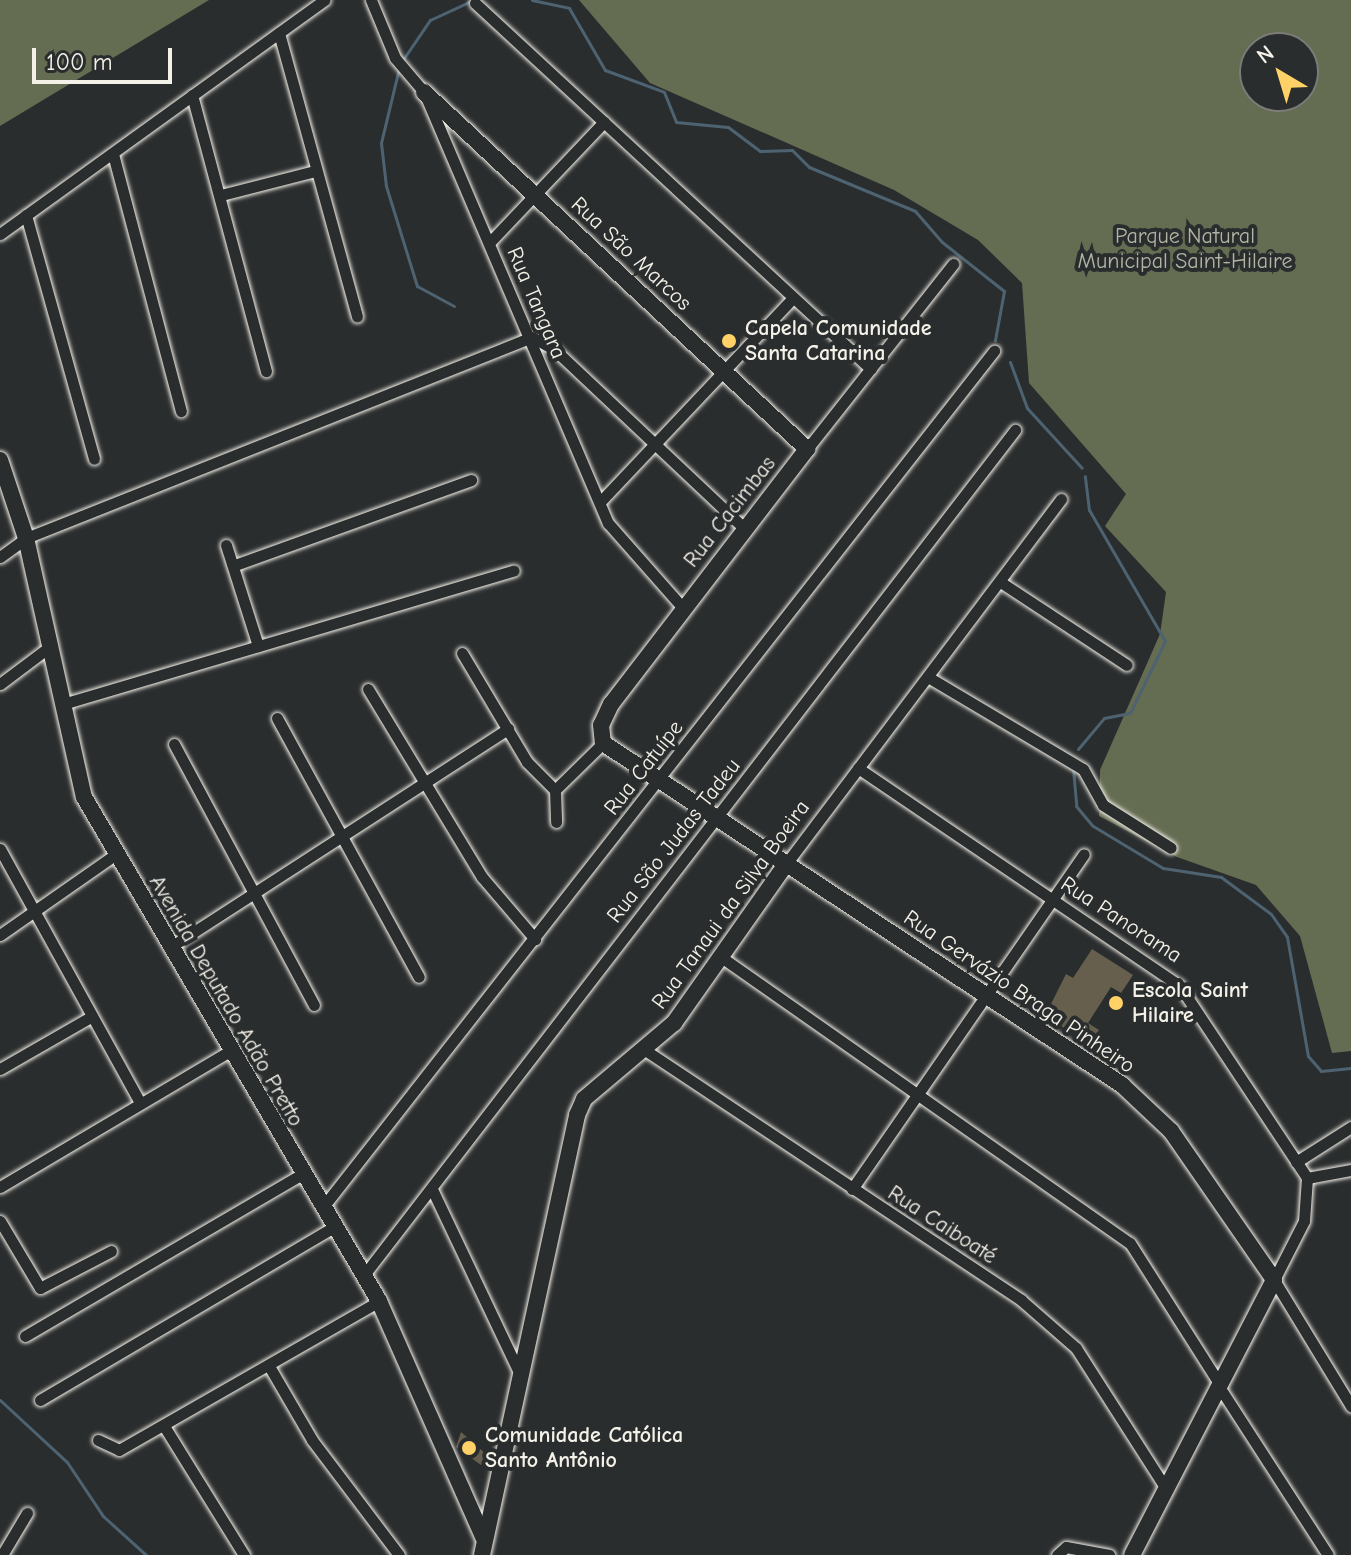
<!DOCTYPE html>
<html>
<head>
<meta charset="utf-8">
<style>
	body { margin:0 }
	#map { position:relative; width:1351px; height:1555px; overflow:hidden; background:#2a2d2e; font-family:"Comic Neue",sans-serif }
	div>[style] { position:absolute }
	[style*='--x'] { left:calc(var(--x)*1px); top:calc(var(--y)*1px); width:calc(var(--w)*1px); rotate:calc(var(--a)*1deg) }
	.green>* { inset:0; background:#646c52 }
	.stream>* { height:3px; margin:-1.5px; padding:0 1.5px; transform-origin:1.5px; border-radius:1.5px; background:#4d6371 }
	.building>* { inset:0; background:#665f4e }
	.roads { filter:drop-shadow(0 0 2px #f4f1e8) drop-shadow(0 0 2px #f4f1e8) }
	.street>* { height:11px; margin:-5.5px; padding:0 5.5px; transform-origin:5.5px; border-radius:5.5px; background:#2a2d2e }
	.secondary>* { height:16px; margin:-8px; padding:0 8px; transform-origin:8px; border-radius:8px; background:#2a2d2e }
	.dots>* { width:22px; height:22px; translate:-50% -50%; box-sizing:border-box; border:4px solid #2a2d2e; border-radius:50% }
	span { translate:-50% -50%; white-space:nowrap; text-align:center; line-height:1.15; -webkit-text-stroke:8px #2a2d2e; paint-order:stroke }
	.park-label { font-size:22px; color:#b3b5a4 }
	.street-label { font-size:22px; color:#f4f1e8 }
	.poi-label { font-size:22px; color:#f4f1e8; font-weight:700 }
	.left { translate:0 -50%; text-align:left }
	.north { position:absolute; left:1239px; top:32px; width:80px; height:80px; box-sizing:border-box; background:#2a2d2e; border:2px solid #7b7b78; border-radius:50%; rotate:322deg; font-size:22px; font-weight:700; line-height:32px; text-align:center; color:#f4f1e8 }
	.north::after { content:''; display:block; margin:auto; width:28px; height:36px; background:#ffd166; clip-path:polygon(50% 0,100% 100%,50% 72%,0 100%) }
	.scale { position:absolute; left:32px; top:48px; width:140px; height:36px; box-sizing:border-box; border:4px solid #f4f1e8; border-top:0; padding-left:10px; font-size:24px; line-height:28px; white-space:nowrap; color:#f4f1e8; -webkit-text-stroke:6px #2a2d2e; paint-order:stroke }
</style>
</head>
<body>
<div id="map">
	<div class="green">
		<div style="clip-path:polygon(0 0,209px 0,0 126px)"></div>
		<div style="clip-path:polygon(evenodd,579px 0,1351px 0,1351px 1051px,1332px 1053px,1300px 936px,1256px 885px,1177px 857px,1099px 816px,1100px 770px,1160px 634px,1166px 592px,1105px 526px,1126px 494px,1029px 383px,1022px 283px,978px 240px,894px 190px,650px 83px,579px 0,1255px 48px,1303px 48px,1303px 96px,1255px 96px,1255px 48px)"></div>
	</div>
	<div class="stream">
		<div style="--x:532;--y:0;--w:38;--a:12"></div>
		<div style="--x:569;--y:8;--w:72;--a:59.9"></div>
		<div style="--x:605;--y:70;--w:63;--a:20.4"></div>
		<div style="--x:664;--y:92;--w:32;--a:68"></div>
		<div style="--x:676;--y:122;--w:52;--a:5.5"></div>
		<div style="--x:728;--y:127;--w:40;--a:37"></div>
		<div style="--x:760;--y:151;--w:32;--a:-2"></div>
		<div style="--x:792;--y:150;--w:24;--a:45"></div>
		<div style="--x:809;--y:167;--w:115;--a:22.5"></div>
		<div style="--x:915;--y:211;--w:41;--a:48.9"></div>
		<div style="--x:942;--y:242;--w:79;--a:38.3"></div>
		<div style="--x:1004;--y:291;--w:50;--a:100.4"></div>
		<div style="--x:402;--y:61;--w:50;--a:-55.7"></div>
		<div style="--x:430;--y:20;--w:45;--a:-24.9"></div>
		<div style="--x:399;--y:68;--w:77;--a:103.5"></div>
		<div style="--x:381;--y:143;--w:43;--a:83.4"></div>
		<div style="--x:386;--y:186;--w:105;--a:72.8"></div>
		<div style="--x:417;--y:286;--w:42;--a:28.4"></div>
		<div style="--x:1010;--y:362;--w:49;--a:69.7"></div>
		<div style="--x:1027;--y:408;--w:81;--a:47.5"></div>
		<div style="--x:1078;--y:749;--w:40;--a:-50"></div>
		<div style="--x:1104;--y:718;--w:26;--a:-11"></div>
		<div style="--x:1130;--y:713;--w:80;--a:-64.1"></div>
		<div style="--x:1165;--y:641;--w:151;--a:-120.1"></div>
		<div style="--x:1089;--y:510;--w:34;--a:-97"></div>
		<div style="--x:1073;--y:768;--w:38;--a:85"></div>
		<div style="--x:1076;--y:806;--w:26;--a:50"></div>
		<div style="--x:1093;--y:826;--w:82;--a:31"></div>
		<div style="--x:1163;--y:868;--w:59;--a:8.8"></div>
		<div style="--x:1221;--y:877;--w:62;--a:36.5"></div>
		<div style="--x:1271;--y:914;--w:28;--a:55"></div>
		<div style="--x:1287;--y:937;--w:121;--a:80"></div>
		<div style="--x:1308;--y:1056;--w:20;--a:49"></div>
		<div style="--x:1321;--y:1071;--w:30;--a:-6"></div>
		<div style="--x:0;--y:1400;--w:91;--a:42.8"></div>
		<div style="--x:67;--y:1462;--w:65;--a:56.3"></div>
		<div style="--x:103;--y:1516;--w:58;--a:42.2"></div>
	</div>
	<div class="building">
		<div style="clip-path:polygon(1092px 949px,1133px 975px,1121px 993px,1111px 987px,1088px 1023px,1099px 1030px,1090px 1044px,1045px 1016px,1066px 974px,1073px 978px)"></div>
		<div style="clip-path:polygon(461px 1432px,488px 1456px,481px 1465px,456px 1447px)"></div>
	</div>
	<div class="roads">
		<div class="street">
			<div style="--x:371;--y:0;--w:63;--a:67.5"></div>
			<div style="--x:395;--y:58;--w:45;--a:49.5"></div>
			<div style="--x:424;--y:92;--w:469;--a:66.9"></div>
			<div style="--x:608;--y:523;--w:113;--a:48.6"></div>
			<div style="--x:475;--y:3;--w:539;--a:42.75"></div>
			<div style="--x:279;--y:33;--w:294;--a:74.6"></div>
			<div style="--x:192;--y:95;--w:286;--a:75"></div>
			<div style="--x:113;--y:154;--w:266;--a:75.2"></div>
			<div style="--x:221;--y:195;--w:97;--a:-14.3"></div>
			<div style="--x:26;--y:215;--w:253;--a:74.4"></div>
			<div style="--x:0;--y:234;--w:400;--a:-35.8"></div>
			<div style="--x:489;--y:243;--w:167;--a:-46.5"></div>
			<div style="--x:807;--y:449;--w:236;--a:-51.7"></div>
			<div style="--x:600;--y:502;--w:279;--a:-46.6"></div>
			<div style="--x:226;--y:545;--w:106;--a:72.4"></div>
			<div style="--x:0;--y:557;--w:32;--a:-36"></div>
			<div style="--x:26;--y:538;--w:544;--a:-21.66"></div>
			<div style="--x:532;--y:337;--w:25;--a:29"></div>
			<div style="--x:554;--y:349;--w:262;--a:43.3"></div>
			<div style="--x:235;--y:565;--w:251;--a:-19.8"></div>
			<div style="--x:1002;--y:583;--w:149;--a:33.3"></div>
			<div style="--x:462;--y:653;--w:127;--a:59.2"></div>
			<div style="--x:527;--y:762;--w:40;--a:45"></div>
			<div style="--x:555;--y:790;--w:32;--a:88"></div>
			<div style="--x:928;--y:677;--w:180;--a:30.7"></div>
			<div style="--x:1083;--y:769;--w:41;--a:60.9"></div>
			<div style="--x:1103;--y:805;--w:80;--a:32.3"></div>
			<div style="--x:0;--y:684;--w:65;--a:-36.9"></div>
			<div style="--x:368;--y:689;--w:220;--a:58.8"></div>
			<div style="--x:482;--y:877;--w:82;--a:49.5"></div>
			<div style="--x:63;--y:704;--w:470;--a:-16.5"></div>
			<div style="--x:277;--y:718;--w:295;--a:61.3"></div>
			<div style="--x:174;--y:744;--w:296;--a:61.8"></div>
			<div style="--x:858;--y:768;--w:387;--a:34.1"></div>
			<div style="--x:1179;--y:985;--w:232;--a:56.4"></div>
			<div style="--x:1307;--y:1178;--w:43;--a:94"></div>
			<div style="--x:1304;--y:1221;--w:66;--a:117"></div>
			<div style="--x:1274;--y:1280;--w:148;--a:58.6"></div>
			<div style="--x:555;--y:790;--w:67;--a:-44.4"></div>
			<div style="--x:0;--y:849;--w:290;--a:61.1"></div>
			<div style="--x:786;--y:864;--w:457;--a:-53"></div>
			<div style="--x:0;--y:935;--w:141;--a:-34.9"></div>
			<div style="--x:169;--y:948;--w:404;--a:-32.9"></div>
			<div style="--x:724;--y:959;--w:495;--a:35"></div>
			<div style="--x:1130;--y:1243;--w:166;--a:57.6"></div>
			<div style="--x:645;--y:1050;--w:452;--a:33.6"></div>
			<div style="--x:1021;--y:1300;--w:73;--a:41.1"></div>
			<div style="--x:1076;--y:1348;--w:165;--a:57.4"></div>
			<div style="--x:0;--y:1069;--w:106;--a:-29.9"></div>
			<div style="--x:1296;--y:1162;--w:65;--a:-32.5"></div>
			<div style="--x:1307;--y:1178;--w:45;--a:-10.3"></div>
			<div style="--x:0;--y:1187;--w:265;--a:-30.6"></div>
			<div style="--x:432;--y:1189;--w:200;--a:64.6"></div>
			<div style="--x:852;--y:1189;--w:407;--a:-55.3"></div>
			<div style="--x:323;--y:1207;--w:1088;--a:-51.91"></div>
			<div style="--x:0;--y:1221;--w:78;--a:59.2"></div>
			<div style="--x:40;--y:1288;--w:80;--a:-27.5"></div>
			<div style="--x:364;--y:1275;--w:1067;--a:-52.39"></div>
			<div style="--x:25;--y:1336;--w:321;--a:-30.3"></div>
			<div style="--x:269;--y:1366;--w:86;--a:59.8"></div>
			<div style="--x:312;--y:1440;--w:144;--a:52.9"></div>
			<div style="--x:1218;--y:1385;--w:202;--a:57.1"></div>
			<div style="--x:40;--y:1400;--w:341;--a:-30.5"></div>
			<div style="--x:164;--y:1426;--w:152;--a:58.2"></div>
			<div style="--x:98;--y:1440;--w:23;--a:25"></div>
			<div style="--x:119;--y:1450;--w:300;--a:-29.8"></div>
			<div style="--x:2;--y:1555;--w:49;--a:-59.2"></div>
			<div style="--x:1057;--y:1555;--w:12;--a:-42"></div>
			<div style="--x:1066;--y:1547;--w:44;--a:10.5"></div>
		</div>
		<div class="secondary">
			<div style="--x:424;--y:92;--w:524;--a:42.99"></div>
			<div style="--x:807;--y:449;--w:322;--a:127.5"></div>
			<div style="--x:611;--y:704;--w:23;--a:115"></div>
			<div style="--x:601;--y:725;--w:18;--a:84"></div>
			<div style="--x:603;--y:743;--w:622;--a:33.38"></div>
			<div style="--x:1122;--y:1085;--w:67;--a:43.2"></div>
			<div style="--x:1171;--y:1131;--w:181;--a:55.3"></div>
			<div style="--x:1274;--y:1280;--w:309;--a:117.3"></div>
			<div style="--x:0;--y:460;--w:82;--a:71.6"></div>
			<div style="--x:26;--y:538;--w:265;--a:77.4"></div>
			<div style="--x:84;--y:797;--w:584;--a:59.66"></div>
			<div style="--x:379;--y:1301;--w:258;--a:66.2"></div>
			<div style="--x:482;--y:1555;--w:450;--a:-77.8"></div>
			<div style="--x:577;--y:1115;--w:17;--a:-66"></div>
			<div style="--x:584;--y:1099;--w:118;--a:-40.2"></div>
			<div style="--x:674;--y:1023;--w:194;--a:-54.8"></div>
		</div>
	</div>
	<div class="dots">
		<div style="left:729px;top:341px;background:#ffd166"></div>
		<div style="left:1116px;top:1003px;background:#ffd166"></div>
		<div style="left:469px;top:1448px;background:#ffd166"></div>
	</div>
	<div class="park-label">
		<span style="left:1185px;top:249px">Parque Natural<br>Municipal Saint-Hilaire</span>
	</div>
	<div class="street-label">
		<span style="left:631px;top:254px;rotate:43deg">Rua São Marcos</span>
		<span style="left:536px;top:303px;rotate:67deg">Rua Tangara</span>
		<span style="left:730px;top:512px;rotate:-52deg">Rua Cacimbas</span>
		<span style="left:644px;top:768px;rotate:-52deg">Rua Catuípe</span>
		<span style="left:674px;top:841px;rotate:-52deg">Rua São Judas Tadeu</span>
		<span style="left:731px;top:905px;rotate:-54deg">Rua Tanaui da Silva Boeira</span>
		<span style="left:1121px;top:920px;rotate:33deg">Rua Panorama</span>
		<span style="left:1019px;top:992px;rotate:34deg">Rua Gervázio Braga Pinheiro</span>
		<span style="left:226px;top:1001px;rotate:60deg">Avenida Deputado Adão Pretto</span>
		<span style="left:942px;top:1225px;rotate:33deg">Rua Caiboaté</span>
	</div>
	<div class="poi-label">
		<span class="left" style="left:745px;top:341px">Capela Comunidade<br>Santa Catarina</span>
		<span class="left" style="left:1132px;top:1003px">Escola Saint<br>Hilaire</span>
		<span class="left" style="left:485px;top:1448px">Comunidade Católica<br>Santo Antônio</span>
	</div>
	<div class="north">N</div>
	<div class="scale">100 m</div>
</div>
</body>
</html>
